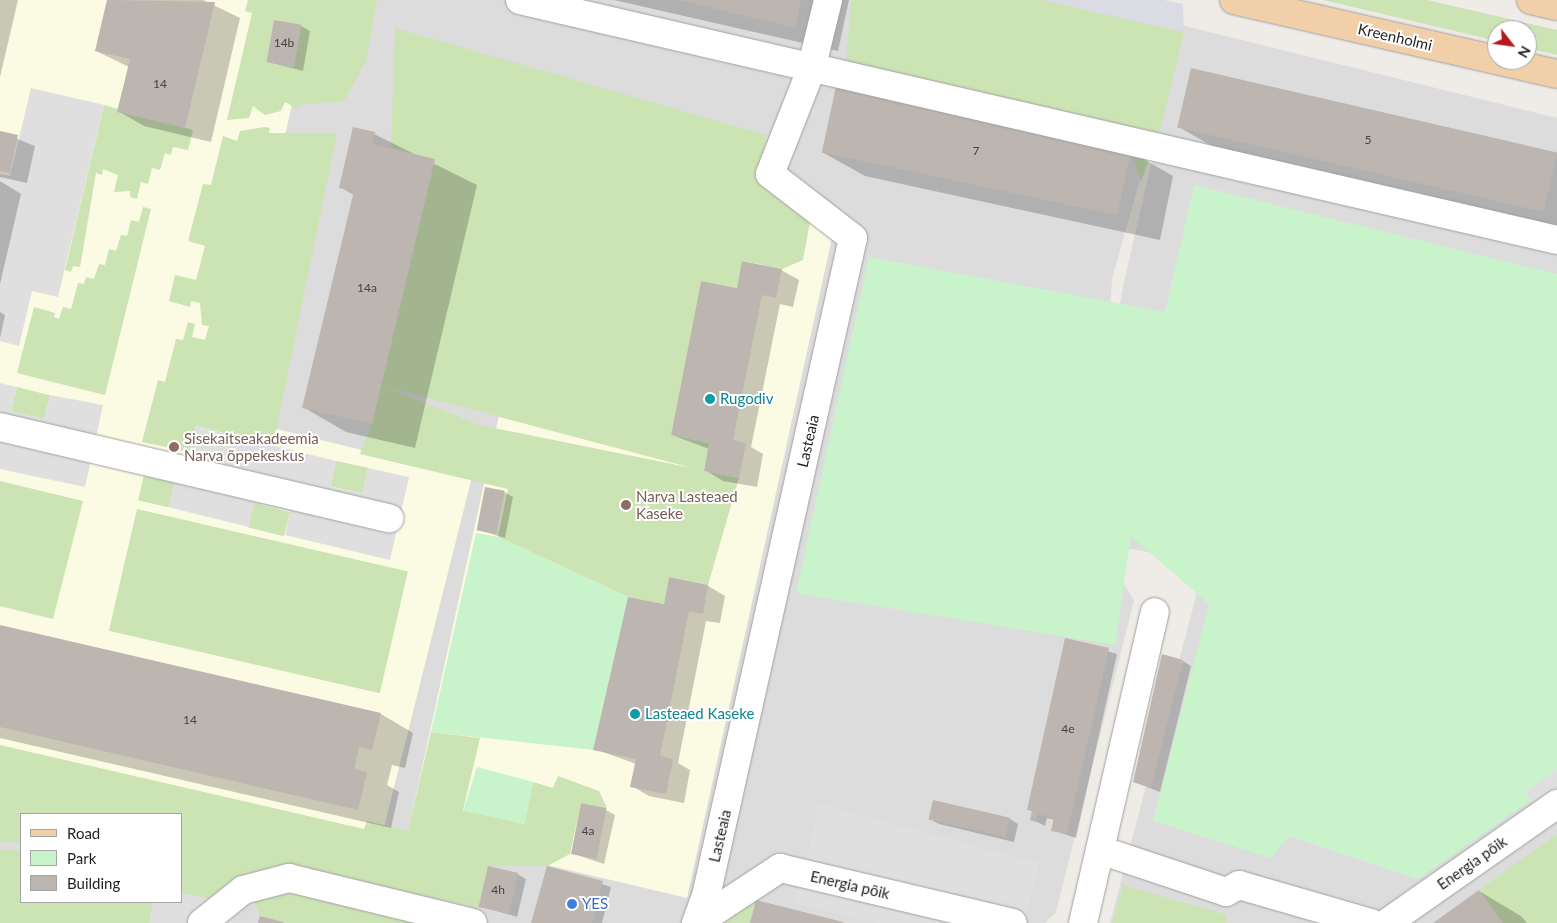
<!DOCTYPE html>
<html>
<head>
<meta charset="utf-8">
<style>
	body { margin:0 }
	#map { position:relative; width:1557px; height:923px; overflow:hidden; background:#efece7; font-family:Lato,sans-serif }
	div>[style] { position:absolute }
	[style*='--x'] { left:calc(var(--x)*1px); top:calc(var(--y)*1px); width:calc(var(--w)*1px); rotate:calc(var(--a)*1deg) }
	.residential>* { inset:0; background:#dddcdc }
	.education>* { inset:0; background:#fbfae3 }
	.grass>* { inset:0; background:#cce3b3; transform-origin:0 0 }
	.park>* { inset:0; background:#c9f3cb }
	.parking>* { inset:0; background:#dfdfdf }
	.plaza>* { inset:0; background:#dbdbe4 }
	.shadow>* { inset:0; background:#0003 }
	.building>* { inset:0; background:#bcb5b0; transform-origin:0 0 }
	.roads { filter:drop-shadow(0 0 1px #a0a0a0) drop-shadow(0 0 1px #a0a0a0) }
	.minor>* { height:28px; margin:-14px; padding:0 14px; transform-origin:14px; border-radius:14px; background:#fff }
	.major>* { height:28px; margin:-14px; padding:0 14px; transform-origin:14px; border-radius:14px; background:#f1cfa9 }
	.dots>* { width:14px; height:14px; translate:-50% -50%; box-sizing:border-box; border:2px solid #fff; border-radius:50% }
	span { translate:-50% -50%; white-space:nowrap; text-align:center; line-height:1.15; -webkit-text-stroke:4px #fff; paint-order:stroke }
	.number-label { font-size:12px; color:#464443 }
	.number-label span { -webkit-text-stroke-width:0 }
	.street-label { font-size:15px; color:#1f1f1f }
	.culture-label { font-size:15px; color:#0d838f }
	.left { translate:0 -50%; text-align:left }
	.education-label { font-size:15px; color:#785e54 }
	.shop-label { font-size:15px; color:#366cbe }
	.legend { position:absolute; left:20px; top:813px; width:162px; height:90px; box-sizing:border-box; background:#fff; border:1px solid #a5a5a5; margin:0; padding:6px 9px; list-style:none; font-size:15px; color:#1f1f1f }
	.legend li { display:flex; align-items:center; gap:10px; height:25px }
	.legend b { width:25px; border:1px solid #a5a5a5 }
	.north { position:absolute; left:1487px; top:20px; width:50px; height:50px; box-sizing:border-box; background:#fff; border:1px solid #a5a5a5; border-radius:50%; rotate:120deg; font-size:14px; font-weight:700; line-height:20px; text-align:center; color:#1f1f1f }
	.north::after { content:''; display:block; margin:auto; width:18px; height:22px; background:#b7181e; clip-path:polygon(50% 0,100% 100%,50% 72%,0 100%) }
</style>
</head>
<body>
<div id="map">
	<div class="residential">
		<div style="clip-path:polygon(evenodd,0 0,1080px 0,1557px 118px,1557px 923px,1110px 923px,1205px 562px,1097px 543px,1134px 600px,1056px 912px,1045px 923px,0 923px,0 0,1183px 26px,1124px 282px,1105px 385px,1112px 279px,1183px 26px,0 0,21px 814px,181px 814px,181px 902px,21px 902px,21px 814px)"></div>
	</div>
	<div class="education">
		<div style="clip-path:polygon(0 0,315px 0,223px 416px,472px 477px,371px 879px,181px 814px,21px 814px,0 828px)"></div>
		<div style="clip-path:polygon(558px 145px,805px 217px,832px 238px,687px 898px,408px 832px)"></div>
	</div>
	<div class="grass">
		<div style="clip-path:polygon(248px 0,377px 0,366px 61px,344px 101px,300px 105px,298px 109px,285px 102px,281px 111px,265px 115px,253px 106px,249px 118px,227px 120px,252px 13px,245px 11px)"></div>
		<div style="clip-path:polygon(851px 0,1042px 0,1184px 32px,1162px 123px,1141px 182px,1131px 150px,844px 88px)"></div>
		<div style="clip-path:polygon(1323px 0,1427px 0,1557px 30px,1557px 55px,1527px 48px,1527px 30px,1497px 30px,1497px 41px)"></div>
		<div style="clip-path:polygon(evenodd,395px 28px,766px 135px,759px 178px,811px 216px,803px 260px,782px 269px,743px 261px,737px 288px,701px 281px,671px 435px,709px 443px,704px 471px,739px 478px,708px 585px,669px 577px,664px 604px,628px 597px,498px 537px,508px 489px,360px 454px,372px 424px,435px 159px,391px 148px,395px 28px,386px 387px,692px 468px,479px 425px,386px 387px)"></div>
		<div style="clip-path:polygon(104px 105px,193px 130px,188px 150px,173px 147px,171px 155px,165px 153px,160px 170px,152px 168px,148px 184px,141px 182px,137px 199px,130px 197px,130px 191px,114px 192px,118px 175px,103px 169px,102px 175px,96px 173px,80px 267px,73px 266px,71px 272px,65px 270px)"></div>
		<div style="clip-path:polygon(265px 127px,270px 128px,269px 133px,337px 133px,273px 446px,196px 426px,189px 452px,142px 442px,158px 380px,165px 382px,176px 339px,183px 340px,188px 322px,195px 324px,192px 337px,205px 340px,209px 326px,202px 325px,200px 303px,191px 301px,190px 307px,169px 301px,175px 275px,196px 280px,205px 246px,188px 241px,203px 184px,211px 185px,223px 136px,237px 141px,240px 131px)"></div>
		<div style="clip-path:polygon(143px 207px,151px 209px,105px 395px,17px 373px,34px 307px,55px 313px,54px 317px,59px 319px,63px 307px,71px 309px,78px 283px,84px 284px,86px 277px,94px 279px,99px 264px,105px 265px,109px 249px,116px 251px,121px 235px,127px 236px,131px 220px,139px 222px)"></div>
		<div style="left:17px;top:387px;width:34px;height:25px;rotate:14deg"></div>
		<div style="left:336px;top:461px;width:33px;height:26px;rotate:12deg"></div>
		<div style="left:144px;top:475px;width:32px;height:26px;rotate:13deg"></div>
		<div style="clip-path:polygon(0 481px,83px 501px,53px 619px,0 606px)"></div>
		<div style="left:254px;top:503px;width:37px;height:25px;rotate:14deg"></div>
		<div style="left:137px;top:509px;width:278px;height:125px;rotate:13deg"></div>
		<div style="clip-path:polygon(431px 732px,480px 738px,463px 810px,524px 824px,533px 782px,553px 788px,558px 776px,599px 791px,607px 808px,581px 803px,570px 854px,547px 866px,488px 866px,479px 907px,290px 868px,253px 872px,222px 901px,181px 893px,181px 814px,21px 814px,21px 843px,0 841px,0 745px,364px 829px,367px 821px,408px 831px)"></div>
		<div style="clip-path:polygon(1557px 834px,1557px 923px,1503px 923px,1479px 890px)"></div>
		<div style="clip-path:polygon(0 849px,21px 851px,21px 902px,153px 902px,149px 923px,0 923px)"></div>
		<div style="clip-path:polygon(1123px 885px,1227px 915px,1226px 923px,1112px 923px)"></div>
		<div style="clip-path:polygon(281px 889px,427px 923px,286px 923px,260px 916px,254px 901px)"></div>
		<div style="clip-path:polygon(756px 900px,750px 923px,725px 923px)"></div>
	</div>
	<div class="park">
		<div style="clip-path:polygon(1194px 185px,1557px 274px,1557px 782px,1418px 879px,1289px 836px,1271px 858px,1153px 821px,1209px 604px,1131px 536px,1115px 645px,796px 593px,869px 257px,1165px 312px)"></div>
		<div style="clip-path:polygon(476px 533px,498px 537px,628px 597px,593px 750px,431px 732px)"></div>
		<div style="clip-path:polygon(477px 767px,533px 782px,525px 824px,463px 811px)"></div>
	</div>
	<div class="parking">
		<div style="clip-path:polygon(31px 88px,104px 105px,58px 297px,32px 291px,19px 346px,0 341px,0 174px,10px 176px)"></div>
		<div style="clip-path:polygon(0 383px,17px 387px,11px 411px,44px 419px,50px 395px,103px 405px,85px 487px,0 469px)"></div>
		<div style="clip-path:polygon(195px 426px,336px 461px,331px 487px,362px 493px,368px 468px,409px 477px,390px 560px,285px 535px,290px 511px,254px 503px,249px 527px,168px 507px,178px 468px,185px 470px)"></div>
		<div style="clip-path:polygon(1557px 769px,1557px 800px,1537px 814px,1525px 792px)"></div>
		<div style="clip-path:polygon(819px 804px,1040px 863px,1023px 923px,876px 923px,795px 903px)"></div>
		<div style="clip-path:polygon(181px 893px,236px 904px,232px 923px,149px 923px,153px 902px,181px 902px)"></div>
	</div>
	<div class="plaza">
		<div style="clip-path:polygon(1042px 0,1164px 0,1183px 4px,1184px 32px)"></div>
	</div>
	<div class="shadow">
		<div style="clip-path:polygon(0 0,18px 0,0 77px)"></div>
		<div style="clip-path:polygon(108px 0,203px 0,240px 18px,211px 142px,144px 126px,118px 111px,129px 67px,96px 51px)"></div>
		<div style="clip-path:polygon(614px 0,849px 0,838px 51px)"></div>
		<div style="clip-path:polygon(301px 26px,310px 31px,303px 71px,269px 62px)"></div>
		<div style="clip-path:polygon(1179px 127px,1557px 154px,1557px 229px,1222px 152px)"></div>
		<div style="clip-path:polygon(0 132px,35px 146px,27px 183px,0 177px)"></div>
		<div style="clip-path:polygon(374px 134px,477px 185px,415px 448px,346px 432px,303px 407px,354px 195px,340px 187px)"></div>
		<div style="clip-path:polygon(822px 152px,1131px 152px,1173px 176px,1160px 240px,865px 176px)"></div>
		<div style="clip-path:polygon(0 181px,21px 194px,0 284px)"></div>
		<div style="clip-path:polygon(781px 270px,799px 280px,793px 307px,780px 304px,751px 447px,763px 454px,757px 487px,723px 481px,705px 470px,709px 449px,672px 435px,738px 290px)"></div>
		<div style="clip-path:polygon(0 312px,5px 315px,0 338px)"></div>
		<div style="clip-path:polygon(504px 492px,513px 497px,505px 538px,478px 530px)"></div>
		<div style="clip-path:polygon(708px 586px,725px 596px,720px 623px,706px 621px,678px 763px,690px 770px,684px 803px,649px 796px,632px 786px,636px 764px,595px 749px,665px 606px)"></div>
		<div style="clip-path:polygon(0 626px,381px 714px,413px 733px,405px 768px,392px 765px,387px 785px,399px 792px,391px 828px,0 738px)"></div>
		<div style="clip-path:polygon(1066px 639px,1117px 654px,1076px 838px,1052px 830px,1055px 820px,1047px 818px,1045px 826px,1031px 819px,1033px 812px,1028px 809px)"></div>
		<div style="clip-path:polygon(1183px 661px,1191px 666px,1160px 792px,1134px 782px)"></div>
		<div style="clip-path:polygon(934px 801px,1010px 819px,1018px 824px,1014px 842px,939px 824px,930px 819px)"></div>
		<div style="clip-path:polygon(606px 810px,615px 815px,604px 864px,571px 853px)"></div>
		<div style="clip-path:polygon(547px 867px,611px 887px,602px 923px,532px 923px)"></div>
		<div style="clip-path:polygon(517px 874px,526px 879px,517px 917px,480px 906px)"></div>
		<div style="clip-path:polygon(1479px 891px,1521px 916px,1527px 923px,1435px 923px)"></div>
	</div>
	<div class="building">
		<div style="clip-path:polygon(107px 0,215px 2px,185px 128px,117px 112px,130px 59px,95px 51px)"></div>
		<div style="clip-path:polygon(678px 0,801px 0,795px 28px)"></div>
		<div style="left:274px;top:20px;width:28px;height:43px;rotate:10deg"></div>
		<div style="left:1191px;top:68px;width:376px;height:61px;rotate:13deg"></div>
		<div style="left:836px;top:86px;width:302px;height:68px;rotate:12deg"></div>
		<div style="clip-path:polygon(353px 127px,375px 132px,372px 144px,435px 159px,372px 424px,302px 408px,354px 191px,339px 188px)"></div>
		<div style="clip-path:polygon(0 131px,18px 135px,10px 173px,0 171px)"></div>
		<div style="clip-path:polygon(742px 261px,782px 269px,776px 298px,762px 295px,733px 440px,746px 443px,739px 478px,704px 471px,709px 443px,671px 435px,701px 281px,737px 288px)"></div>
		<div style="left:485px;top:487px;width:20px;height:44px;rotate:11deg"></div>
		<div style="clip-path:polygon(669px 577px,708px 585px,703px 614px,689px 611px,660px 756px,673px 759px,666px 794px,630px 787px,636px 759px,593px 750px,628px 597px,664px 604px)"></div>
		<div style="clip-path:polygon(0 625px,381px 713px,372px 750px,359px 747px,354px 769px,367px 772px,358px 810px,0 727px)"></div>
		<div style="clip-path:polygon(1065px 638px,1109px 648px,1067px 834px,1051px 831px,1054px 818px,1038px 814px,1036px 822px,1030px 820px,1032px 811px,1027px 810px)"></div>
		<div style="clip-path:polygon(1162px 654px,1183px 660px,1151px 788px,1133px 782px)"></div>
		<div style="left:933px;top:800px;width:79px;height:20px;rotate:13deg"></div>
		<div style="left:581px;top:803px;width:26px;height:52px;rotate:11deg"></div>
		<div style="left:488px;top:866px;width:31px;height:42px;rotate:13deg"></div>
		<div style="clip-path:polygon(547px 866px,603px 881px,592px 923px,531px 923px)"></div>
		<div style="clip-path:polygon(1479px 890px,1503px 923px,1433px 923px)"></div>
		<div style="clip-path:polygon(756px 900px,843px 922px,843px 923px,750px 923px)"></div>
		<div style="clip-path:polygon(260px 916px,283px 922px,283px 923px,258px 923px)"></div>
	</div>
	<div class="roads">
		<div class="minor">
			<div style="--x:520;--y:0;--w:1064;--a:13.03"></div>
			<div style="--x:0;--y:427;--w:400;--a:13.2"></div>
			<div style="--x:1100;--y:850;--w:133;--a:18.4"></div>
			<div style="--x:1226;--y:892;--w:15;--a:-28"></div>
			<div style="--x:1239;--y:885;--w:137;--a:16.1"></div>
			<div style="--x:701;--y:920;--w:95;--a:-33.4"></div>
			<div style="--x:780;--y:868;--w:239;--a:13.3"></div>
			<div style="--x:202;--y:923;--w:53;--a:-38.8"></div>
			<div style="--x:243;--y:890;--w:48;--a:-14.6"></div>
			<div style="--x:289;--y:878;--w:189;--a:13.7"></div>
			<div style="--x:696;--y:923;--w:29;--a:-70"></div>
			<div style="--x:706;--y:896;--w:674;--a:-77.41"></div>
			<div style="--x:853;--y:238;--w:105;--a:-142.4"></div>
			<div style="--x:770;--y:174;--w:112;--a:-68.5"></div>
			<div style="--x:811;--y:70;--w:72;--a:-76.3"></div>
			<div style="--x:1083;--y:923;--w:319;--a:-77"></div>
			<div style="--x:1387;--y:923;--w:208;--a:-35"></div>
		</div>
		<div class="major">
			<div style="--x:1234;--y:0;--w:331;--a:12.9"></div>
			<div style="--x:1531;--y:0;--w:27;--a:13"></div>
		</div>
	</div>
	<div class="dots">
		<div style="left:710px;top:399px;background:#0f9aa8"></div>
		<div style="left:174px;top:447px;background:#8d6e63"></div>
		<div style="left:626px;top:505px;background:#8d6e63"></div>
		<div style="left:635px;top:714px;background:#0f9aa8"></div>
		<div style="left:572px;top:904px;background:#3f7fe0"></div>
	</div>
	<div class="number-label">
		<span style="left:284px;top:43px">14b</span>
		<span style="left:160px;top:84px">14</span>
		<span style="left:1368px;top:140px">5</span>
		<span style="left:976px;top:151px">7</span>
		<span style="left:367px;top:288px">14a</span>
		<span style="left:190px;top:720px">14</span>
		<span style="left:1068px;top:729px">4e</span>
		<span style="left:588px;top:831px">4a</span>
		<span style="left:498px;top:890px">4h</span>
	</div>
	<div class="street-label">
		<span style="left:1395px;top:37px;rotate:13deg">Kreenholmi</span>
		<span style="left:808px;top:441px;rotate:-77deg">Lasteaia</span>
		<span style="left:720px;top:836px;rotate:-77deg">Lasteaia</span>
		<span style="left:1472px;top:863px;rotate:-35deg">Energia põik</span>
		<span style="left:850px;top:885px;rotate:13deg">Energia põik</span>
	</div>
	<div class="culture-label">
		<span class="left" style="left:720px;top:399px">Rugodiv</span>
		<span class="left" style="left:645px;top:714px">Lasteaed Kaseke</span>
	</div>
	<div class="education-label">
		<span class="left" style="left:184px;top:447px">Sisekaitseakadeemia<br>Narva õppekeskus</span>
		<span class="left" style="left:636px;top:505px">Narva Lasteaed<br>Kaseke</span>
	</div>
	<div class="shop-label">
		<span class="left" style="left:582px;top:904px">YES</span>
	</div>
	<ul class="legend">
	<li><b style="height:6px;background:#f1cfa9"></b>Road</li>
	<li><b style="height:14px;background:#c9f3cb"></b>Park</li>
	<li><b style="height:14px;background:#bcb5b0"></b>Building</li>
	</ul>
	<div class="north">N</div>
</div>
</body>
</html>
